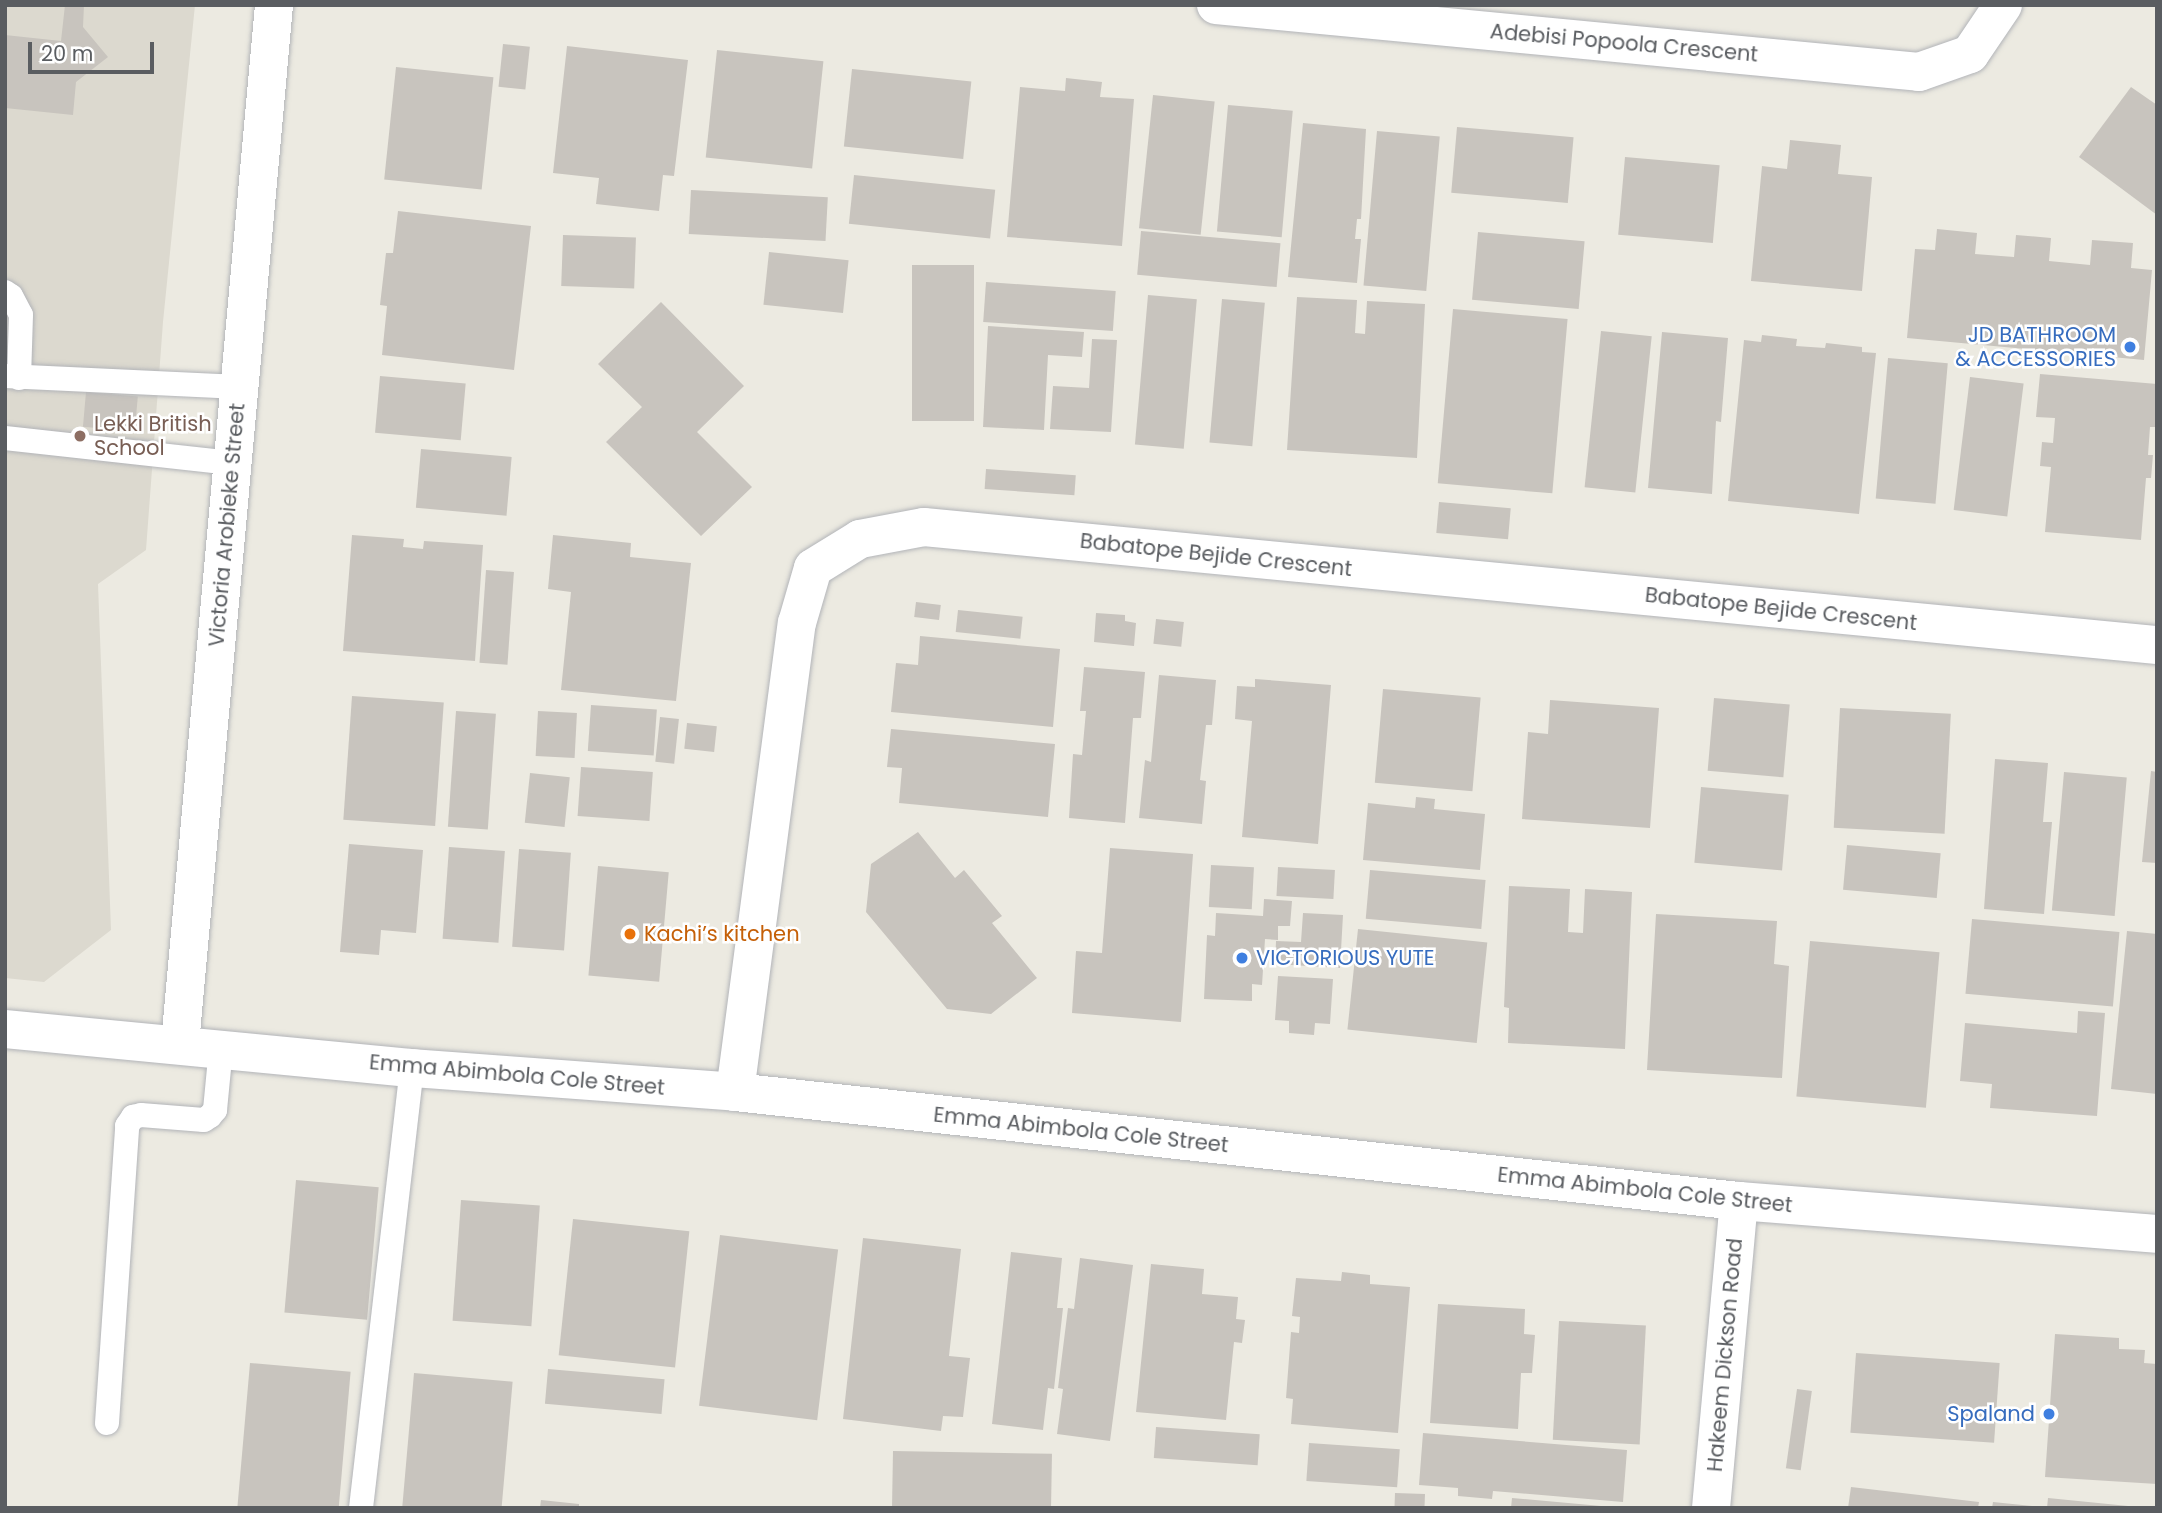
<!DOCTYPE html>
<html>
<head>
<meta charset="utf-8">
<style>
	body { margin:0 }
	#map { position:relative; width:2162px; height:1513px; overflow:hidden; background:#eceae1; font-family:Poppins,sans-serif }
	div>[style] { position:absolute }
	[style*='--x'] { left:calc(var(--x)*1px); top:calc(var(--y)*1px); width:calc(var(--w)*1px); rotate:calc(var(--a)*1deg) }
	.education>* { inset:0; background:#dcd9cf }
	.building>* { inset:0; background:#c8c4be; transform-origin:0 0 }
	.roads { filter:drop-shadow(0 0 2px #b2b4b8) drop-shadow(0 0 2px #b2b4b8) }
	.service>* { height:24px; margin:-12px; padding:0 12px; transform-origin:12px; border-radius:12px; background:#fff }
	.minor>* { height:38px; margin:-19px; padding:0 19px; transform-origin:19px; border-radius:19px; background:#fff }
	.tertiary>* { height:38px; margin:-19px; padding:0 19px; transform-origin:19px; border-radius:19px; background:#fff }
	.dots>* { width:19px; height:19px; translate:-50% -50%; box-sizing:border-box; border:4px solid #fff; border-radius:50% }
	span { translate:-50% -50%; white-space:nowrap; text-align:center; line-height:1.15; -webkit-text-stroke:5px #fff; paint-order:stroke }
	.street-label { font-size:21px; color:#5a5d61 }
	.shop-label { font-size:21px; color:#366cbe }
	.right { translate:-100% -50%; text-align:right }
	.left { translate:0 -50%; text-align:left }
	.education-label { font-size:21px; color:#785e54 }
	.food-label { font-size:21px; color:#c56008 }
	.frame { position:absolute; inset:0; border:7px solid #5a5d61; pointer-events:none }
	.scale { position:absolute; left:28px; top:42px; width:126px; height:32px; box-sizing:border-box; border:4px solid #5a5d61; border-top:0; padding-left:9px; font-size:21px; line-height:24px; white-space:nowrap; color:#5a5d61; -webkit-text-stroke:5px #fff; paint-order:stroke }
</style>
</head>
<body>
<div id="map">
	<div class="education">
		<div style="clip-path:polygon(5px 5px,195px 5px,163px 322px,146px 550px,98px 584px,111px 930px,44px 982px,5px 978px)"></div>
	</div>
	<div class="building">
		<div style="clip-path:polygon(65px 5px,84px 5px,83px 27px,108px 57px,76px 82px,73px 115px,5px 108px,5px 35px,61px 41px)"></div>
		<div style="left:503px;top:44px;width:27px;height:43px;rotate:6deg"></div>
		<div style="clip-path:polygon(567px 46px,688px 60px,674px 176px,663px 175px,659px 211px,596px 204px,599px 178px,553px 173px)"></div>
		<div style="left:717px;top:50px;width:107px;height:108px;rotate:6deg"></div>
		<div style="left:396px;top:67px;width:98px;height:113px;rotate:6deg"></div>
		<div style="left:852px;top:69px;width:120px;height:78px;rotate:6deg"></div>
		<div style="clip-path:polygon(1066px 78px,1102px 82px,1100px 97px,1134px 99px,1122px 246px,1007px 237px,1020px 87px,1065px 91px)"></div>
		<div style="clip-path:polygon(2131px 87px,2157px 105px,2157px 215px,2079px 157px)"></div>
		<div style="left:1153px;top:95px;width:62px;height:134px;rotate:6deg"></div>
		<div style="left:1228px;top:105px;width:65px;height:127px;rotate:5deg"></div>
		<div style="clip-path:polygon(1303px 123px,1366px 129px,1361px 219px,1357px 219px,1355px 239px,1361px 239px,1357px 283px,1288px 277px)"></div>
		<div style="left:1457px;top:127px;width:117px;height:66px;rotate:5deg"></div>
		<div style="left:1377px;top:131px;width:63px;height:155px;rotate:5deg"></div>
		<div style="clip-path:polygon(1790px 140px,1841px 145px,1838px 174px,1872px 177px,1862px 291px,1751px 281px,1762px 166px,1787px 169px)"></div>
		<div style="left:1625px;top:157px;width:95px;height:78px;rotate:5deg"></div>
		<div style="left:854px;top:175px;width:142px;height:49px;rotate:6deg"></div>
		<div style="left:691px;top:190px;width:137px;height:44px;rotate:3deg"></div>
		<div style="clip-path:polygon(398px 211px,531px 226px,514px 370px,382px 355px,387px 306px,380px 305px,386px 253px,393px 253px)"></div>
		<div style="clip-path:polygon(1937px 229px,1977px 233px,1975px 254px,2014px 257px,2016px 235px,2051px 238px,2049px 261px,2090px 265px,2092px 240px,2133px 243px,2131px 268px,2152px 270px,2144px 360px,1907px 338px,1915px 249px,1935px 250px)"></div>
		<div style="left:1141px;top:231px;width:140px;height:44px;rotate:5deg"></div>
		<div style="left:1478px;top:232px;width:107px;height:68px;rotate:5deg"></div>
		<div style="left:563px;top:235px;width:73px;height:51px;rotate:2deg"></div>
		<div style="left:769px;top:252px;width:80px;height:53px;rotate:6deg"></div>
		<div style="left:912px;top:265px;width:62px;height:156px"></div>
		<div style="left:986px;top:282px;width:130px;height:40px;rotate:4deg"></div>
		<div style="left:1148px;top:295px;width:49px;height:150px;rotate:5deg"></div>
		<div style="clip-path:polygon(1297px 297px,1357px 300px,1355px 333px,1365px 334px,1367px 301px,1425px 304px,1417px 458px,1287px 450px)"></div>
		<div style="left:1222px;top:299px;width:43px;height:144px;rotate:5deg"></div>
		<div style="clip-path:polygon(661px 302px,744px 386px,697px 432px,752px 487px,701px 536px,606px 442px,642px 407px,598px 364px)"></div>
		<div style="left:1453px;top:309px;width:115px;height:175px;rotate:5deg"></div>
		<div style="clip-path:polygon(988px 326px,1084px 332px,1082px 357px,1048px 355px,1044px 430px,983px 427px)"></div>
		<div style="left:1601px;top:331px;width:51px;height:157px;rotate:6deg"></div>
		<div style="clip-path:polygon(1662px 332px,1728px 338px,1721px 422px,1716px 421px,1712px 494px,1648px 488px)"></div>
		<div style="clip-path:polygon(1762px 335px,1797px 339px,1796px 346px,1825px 348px,1826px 343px,1862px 347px,1862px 352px,1876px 353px,1859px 514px,1728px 501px,1744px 340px,1761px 342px)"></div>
		<div style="clip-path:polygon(1092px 339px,1117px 340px,1111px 432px,1050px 429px,1053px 386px,1089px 388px)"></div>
		<div style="left:1888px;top:358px;width:60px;height:141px;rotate:5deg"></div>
		<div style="clip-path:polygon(2040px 374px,2157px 384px,2157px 427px,2150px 427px,2148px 455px,2153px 455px,2151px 478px,2146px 478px,2141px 540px,2045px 532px,2051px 467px,2040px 466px,2042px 442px,2053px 443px,2055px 418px,2036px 417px)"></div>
		<div style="left:380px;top:376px;width:86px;height:57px;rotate:5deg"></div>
		<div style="left:1970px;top:377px;width:54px;height:134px;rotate:7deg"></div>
		<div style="left:86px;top:392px;width:52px;height:35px;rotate:5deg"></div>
		<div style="left:421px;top:449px;width:91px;height:59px;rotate:5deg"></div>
		<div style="left:986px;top:469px;width:90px;height:20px;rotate:4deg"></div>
		<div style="left:1439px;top:502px;width:72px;height:31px;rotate:5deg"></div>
		<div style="clip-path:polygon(352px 535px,404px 539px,403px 547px,423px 549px,424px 541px,483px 545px,475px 661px,343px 651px)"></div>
		<div style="clip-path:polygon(553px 535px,631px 543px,630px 557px,691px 563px,676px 701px,561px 690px,571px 592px,548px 589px)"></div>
		<div style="left:486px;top:570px;width:28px;height:93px;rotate:4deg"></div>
		<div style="left:916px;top:602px;width:25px;height:15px;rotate:7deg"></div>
		<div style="left:958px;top:610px;width:65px;height:22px;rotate:6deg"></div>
		<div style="clip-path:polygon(1096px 613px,1125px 615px,1125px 621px,1136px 623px,1134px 646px,1094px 642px)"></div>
		<div style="left:1156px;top:619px;width:28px;height:25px;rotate:6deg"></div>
		<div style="clip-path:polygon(920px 636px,1060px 649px,1053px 727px,891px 712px,896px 663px,918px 665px)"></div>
		<div style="clip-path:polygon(1084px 667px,1145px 672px,1141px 718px,1133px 718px,1125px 823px,1069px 818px,1073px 754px,1082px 755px,1086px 711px,1080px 711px)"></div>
		<div style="clip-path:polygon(1159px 675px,1216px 680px,1212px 725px,1206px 725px,1200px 780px,1206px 781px,1202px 824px,1139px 818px,1145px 760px,1151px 762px)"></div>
		<div style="clip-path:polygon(1255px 679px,1331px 685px,1318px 844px,1242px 837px,1252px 721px,1235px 719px,1237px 686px,1255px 687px)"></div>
		<div style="left:1383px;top:689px;width:98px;height:94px;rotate:5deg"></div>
		<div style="left:352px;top:696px;width:92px;height:124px;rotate:4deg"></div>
		<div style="left:1714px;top:698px;width:76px;height:73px;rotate:5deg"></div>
		<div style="clip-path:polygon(1550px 700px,1659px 708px,1650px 828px,1522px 819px,1528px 732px,1548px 734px)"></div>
		<div style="left:591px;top:705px;width:66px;height:46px;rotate:4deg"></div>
		<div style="left:1840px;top:708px;width:111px;height:120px;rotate:3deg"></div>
		<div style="left:456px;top:711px;width:40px;height:116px;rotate:4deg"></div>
		<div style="left:538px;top:711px;width:39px;height:45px;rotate:3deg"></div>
		<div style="left:660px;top:717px;width:19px;height:45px;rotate:6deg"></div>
		<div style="left:687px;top:723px;width:30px;height:26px;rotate:6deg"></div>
		<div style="clip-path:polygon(891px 729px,1055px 744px,1048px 817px,899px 803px,902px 768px,887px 767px)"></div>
		<div style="clip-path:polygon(1995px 759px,2048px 763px,2043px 822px,2052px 822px,2044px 914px,1984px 909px)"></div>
		<div style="left:581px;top:767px;width:72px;height:49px;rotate:4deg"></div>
		<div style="clip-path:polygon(2151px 771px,2157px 772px,2157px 863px,2142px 862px)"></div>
		<div style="left:2064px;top:772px;width:63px;height:139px;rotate:5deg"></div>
		<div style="left:530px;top:773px;width:40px;height:50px;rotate:6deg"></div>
		<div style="left:1701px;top:787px;width:88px;height:76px;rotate:5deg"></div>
		<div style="clip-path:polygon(1416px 797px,1435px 799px,1434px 809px,1485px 814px,1480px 870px,1363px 860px,1368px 803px,1415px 808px)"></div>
		<div style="clip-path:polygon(918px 832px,955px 878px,964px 870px,1002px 916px,992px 923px,1037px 978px,991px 1014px,947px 1009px,866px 912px,871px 864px)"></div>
		<div style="clip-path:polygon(349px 844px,423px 850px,416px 933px,381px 930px,379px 955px,340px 952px)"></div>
		<div style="left:1847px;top:845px;width:94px;height:45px;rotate:5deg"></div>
		<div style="left:449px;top:847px;width:56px;height:92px;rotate:4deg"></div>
		<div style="clip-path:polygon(1110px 848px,1193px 854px,1181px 1022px,1072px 1013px,1076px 951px,1102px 953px)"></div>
		<div style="left:519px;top:849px;width:52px;height:98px;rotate:4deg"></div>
		<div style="left:1211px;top:865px;width:43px;height:42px;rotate:3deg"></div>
		<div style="left:598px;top:866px;width:71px;height:110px;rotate:5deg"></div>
		<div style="left:1278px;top:867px;width:57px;height:29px;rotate:3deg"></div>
		<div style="left:1370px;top:870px;width:116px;height:49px;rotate:5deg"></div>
		<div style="clip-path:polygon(1509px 886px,1570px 889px,1568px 932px,1583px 933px,1585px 889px,1632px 892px,1625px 1049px,1508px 1043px,1509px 1008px,1504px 1007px)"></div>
		<div style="clip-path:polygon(1264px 899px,1292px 901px,1290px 926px,1278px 926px,1278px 940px,1265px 939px,1262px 985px,1252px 984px,1252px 1001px,1204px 999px,1207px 935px,1215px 936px,1216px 913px,1263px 916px)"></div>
		<div style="clip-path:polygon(1303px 913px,1343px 915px,1340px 968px,1275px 964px,1276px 941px,1301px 942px)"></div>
		<div style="clip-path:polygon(1656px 914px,1777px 921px,1774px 964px,1789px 966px,1782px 1078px,1647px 1070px)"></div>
		<div style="left:1972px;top:919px;width:148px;height:75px;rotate:5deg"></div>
		<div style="left:1358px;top:929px;width:130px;height:101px;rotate:6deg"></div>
		<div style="clip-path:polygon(2127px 931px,2157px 934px,2157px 1094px,2111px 1089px)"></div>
		<div style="left:1810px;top:941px;width:130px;height:156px;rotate:5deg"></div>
		<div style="clip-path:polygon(1278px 976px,1333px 979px,1330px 1024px,1315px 1023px,1314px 1035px,1289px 1033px,1289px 1021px,1275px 1020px)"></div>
		<div style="clip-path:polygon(2078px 1011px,2105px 1013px,2097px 1116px,1990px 1108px,1992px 1084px,1960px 1081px,1965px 1023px,2077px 1033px)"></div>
		<div style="left:296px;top:1180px;width:83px;height:133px;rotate:5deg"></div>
		<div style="left:461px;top:1200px;width:79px;height:121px;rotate:4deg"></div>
		<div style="left:573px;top:1219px;width:117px;height:137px;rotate:6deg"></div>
		<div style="left:720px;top:1235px;width:119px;height:172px;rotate:7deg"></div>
		<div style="clip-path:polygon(863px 1238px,961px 1249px,949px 1356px,970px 1358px,963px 1417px,943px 1416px,941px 1431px,843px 1419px)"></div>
		<div style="clip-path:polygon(1011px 1252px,1062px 1258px,1057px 1308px,1063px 1308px,1054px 1389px,1048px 1388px,1043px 1430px,992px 1424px)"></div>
		<div style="clip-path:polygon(1080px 1258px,1133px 1265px,1110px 1441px,1057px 1434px,1063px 1389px,1058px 1388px,1068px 1308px,1074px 1309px)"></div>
		<div style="clip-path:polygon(1151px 1264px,1204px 1269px,1202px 1294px,1238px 1297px,1236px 1319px,1245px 1320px,1242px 1343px,1234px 1342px,1226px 1420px,1136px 1412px)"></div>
		<div style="clip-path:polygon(1342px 1272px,1370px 1275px,1370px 1284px,1410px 1287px,1398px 1433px,1291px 1424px,1293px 1399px,1286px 1398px,1291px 1332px,1299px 1333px,1300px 1317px,1292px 1316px,1296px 1278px,1341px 1281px)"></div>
		<div style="clip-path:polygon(1438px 1304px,1525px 1309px,1524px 1334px,1535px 1335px,1532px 1373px,1521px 1373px,1518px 1429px,1430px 1423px)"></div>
		<div style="left:1559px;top:1321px;width:87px;height:119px;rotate:3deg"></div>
		<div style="clip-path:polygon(2055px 1334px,2119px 1338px,2119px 1349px,2145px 1350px,2144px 1363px,2157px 1364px,2157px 1484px,2045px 1477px)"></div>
		<div style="left:1856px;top:1353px;width:144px;height:80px;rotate:4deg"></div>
		<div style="left:250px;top:1363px;width:101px;height:146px;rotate:5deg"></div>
		<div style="left:548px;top:1369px;width:117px;height:35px;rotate:5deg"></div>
		<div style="left:414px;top:1373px;width:99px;height:135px;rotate:5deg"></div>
		<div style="left:1797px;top:1389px;width:15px;height:80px;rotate:8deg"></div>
		<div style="left:1156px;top:1427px;width:104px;height:31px;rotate:4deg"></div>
		<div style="clip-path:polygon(1423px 1433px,1627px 1450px,1623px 1502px,1493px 1491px,1492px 1499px,1458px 1496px,1458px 1488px,1419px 1485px)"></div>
		<div style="left:1309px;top:1443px;width:91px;height:38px;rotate:4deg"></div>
		<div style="left:893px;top:1451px;width:159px;height:57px;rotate:1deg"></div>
		<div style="clip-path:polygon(1851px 1487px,1979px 1502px,1978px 1508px,1848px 1508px)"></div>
		<div style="left:1395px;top:1493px;width:30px;height:15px;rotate:2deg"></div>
		<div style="clip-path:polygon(1512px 1498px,1601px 1506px,1601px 1508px,1511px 1508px)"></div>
		<div style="clip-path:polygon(2048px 1498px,2128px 1506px,2128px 1508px,2047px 1508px)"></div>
		<div style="clip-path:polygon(541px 1500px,579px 1504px,579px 1508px,540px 1508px)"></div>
		<div style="clip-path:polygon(1993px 1502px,2032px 1506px,2031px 1508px,1992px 1508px)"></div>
	</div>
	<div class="roads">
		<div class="service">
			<div style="--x:5;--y:292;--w:7;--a:34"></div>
			<div style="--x:11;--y:296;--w:21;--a:62"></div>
			<div style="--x:21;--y:315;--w:63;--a:91.8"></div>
			<div style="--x:5;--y:376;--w:235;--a:2.7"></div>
			<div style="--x:5;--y:438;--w:228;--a:6.3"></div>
			<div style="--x:107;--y:1423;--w:298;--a:-86.1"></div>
			<div style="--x:127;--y:1126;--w:11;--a:-56"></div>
			<div style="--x:133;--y:1117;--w:8;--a:-14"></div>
			<div style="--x:141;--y:1115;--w:63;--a:4.5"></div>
			<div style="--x:204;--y:1120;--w:7;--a:-34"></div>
			<div style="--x:210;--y:1116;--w:8;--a:-50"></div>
			<div style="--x:215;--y:1110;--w:62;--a:-84.5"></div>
			<div style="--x:361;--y:1508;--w:443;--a:-83.4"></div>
		</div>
		<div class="minor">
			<div style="--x:1216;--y:5;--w:706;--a:5.44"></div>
			<div style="--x:1919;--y:72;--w:54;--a:-19.4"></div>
			<div style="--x:1970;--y:54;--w:59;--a:-56"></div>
			<div style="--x:180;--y:1044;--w:1043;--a:-84.83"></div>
			<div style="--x:735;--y:1092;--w:473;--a:-82.5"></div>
			<div style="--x:797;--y:623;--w:57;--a:-73.8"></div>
			<div style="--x:813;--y:568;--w:55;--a:-31.7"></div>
			<div style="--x:860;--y:539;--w:65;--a:-10.6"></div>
			<div style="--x:924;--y:527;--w:1239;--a:5.47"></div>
		</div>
		<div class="tertiary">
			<div style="--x:5;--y:1029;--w:409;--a:5.5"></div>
			<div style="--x:412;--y:1068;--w:324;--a:4.2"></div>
			<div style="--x:735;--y:1092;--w:1010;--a:6.2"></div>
			<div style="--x:1739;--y:1201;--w:419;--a:4.5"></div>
			<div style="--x:1711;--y:1508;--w:308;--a:-84.8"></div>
		</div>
	</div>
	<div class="dots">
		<div style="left:2130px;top:347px;background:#3f7fe0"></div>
		<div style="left:80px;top:436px;background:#8d6e63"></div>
		<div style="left:630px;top:934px;background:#e8710a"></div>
		<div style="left:1242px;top:958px;background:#3f7fe0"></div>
		<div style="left:2049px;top:1414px;background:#3f7fe0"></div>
	</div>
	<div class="street-label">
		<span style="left:1624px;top:43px;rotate:5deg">Adebisi Popoola Crescent</span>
		<span style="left:227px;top:525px;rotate:-85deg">Victoria Arobieke Street</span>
		<span style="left:1216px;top:555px;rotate:6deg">Babatope Bejide Crescent</span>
		<span style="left:1781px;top:609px;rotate:6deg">Babatope Bejide Crescent</span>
		<span style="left:517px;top:1075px;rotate:5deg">Emma Abimbola Cole Street</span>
		<span style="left:1081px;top:1130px;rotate:6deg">Emma Abimbola Cole Street</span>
		<span style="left:1645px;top:1190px;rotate:6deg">Emma Abimbola Cole Street</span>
		<span style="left:1725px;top:1355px;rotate:-85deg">Hakeem Dickson Road</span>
	</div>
	<div class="shop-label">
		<span class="right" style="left:2116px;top:347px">JD BATHROOM<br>&amp; ACCESSORIES</span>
		<span class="left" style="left:1256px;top:958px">VICTORIOUS YUTE</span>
		<span class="right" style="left:2035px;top:1414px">Spaland</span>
	</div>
	<div class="education-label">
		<span class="left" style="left:94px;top:436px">Lekki British<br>School</span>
	</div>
	<div class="food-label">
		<span class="left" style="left:644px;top:934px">Kachi’s kitchen</span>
	</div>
	<div class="frame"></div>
	<div class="scale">20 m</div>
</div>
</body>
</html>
